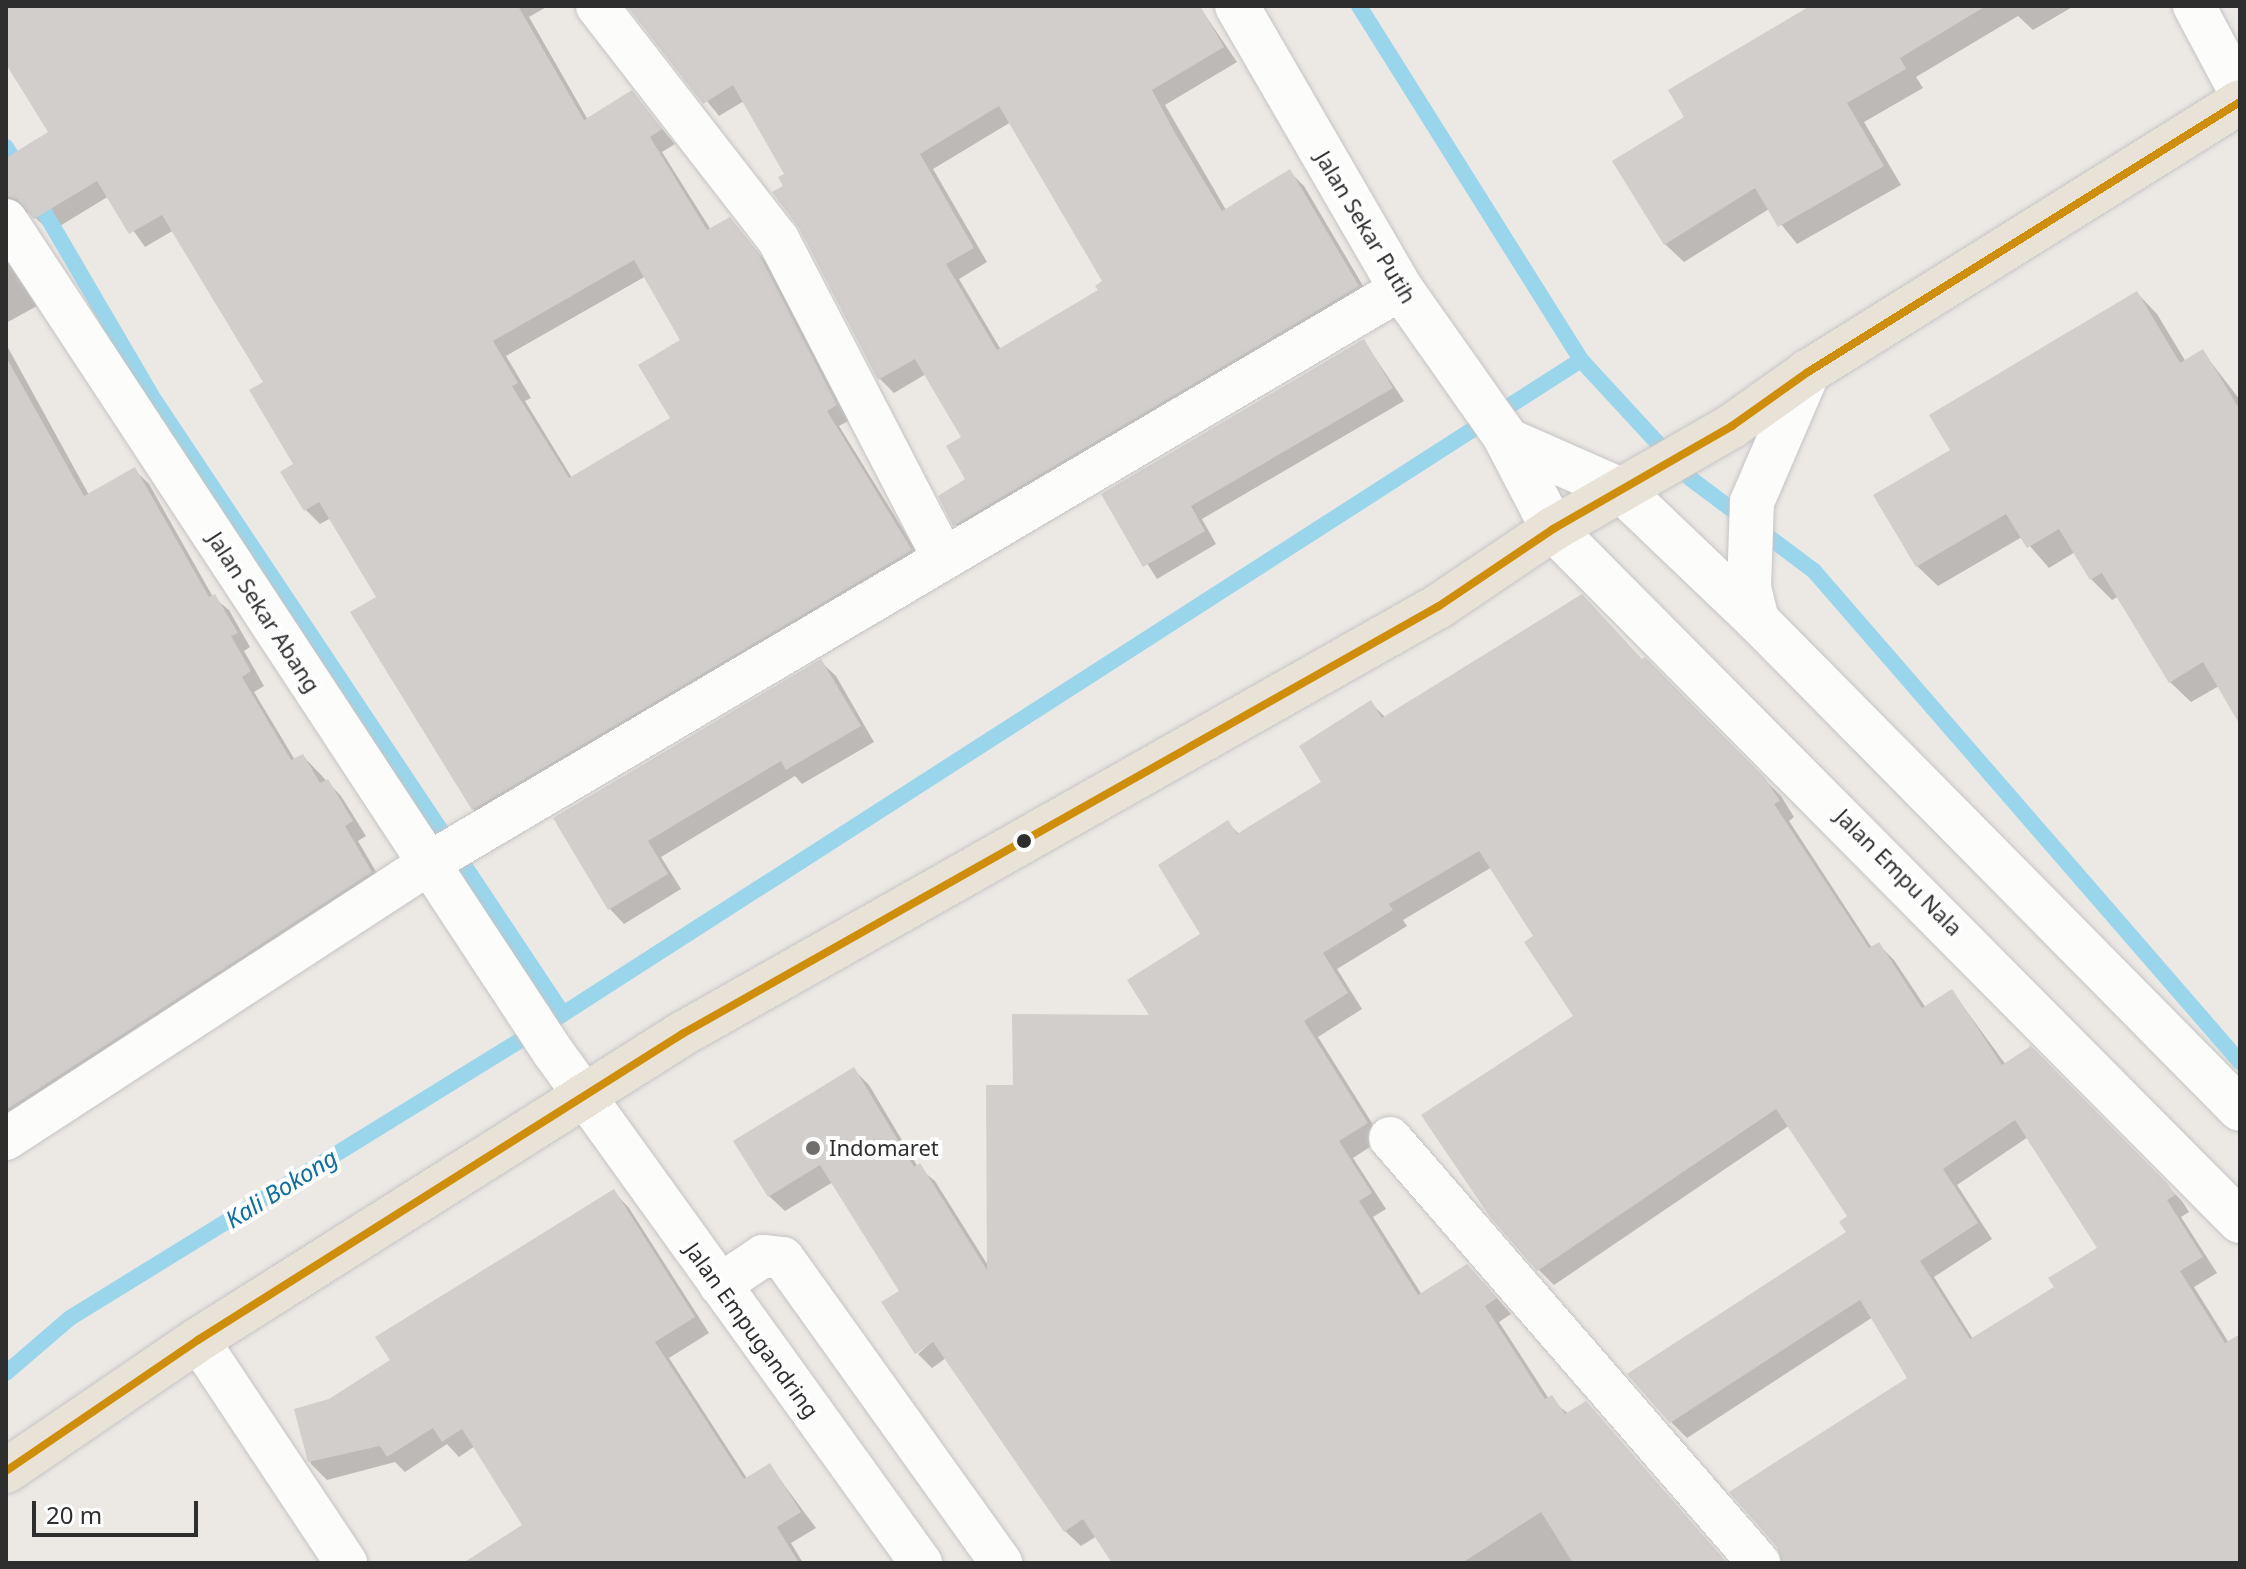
<!DOCTYPE html>
<html>
<head>
<meta charset="utf-8">
<style>
	body { margin:0 }
	#map { position:relative; width:2246px; height:1569px; overflow:hidden; background:#ece8e4; font-family:"Noto Sans",sans-serif }
	div>[style] { position:absolute }
	[style*='--x'] { left:calc(var(--x)*1px); top:calc(var(--y)*1px); width:calc(var(--w)*1px); rotate:calc(var(--a)*1deg) }
	.shadow>* { inset:0; background:#0003 }
	.stream>* { height:16px; margin:-8px; padding:0 8px; transform-origin:8px; border-radius:8px; background:#99d6ec }
	.building>* { inset:0; background:#d1cecb }
	.roads { filter:drop-shadow(0 0 2px #c5c4c5) drop-shadow(0 0 2px #c5c4c5) }
	.minor>* { height:42px; margin:-21px; padding:0 21px; transform-origin:21px; border-radius:21px; background:#fcfcfb }
	.tertiary>* { height:44px; margin:-22px; padding:0 22px; transform-origin:22px; border-radius:22px; background:#fcfcfb }
	.secondary>* { height:44px; margin:-22px; padding:0 22px; transform-origin:22px; border-radius:22px; background:#fcfcfb }
	.trunk>* { height:44px; margin:-22px; padding:0 22px; transform-origin:22px; border-radius:22px; background:#e9e2d6 }
	.bus-1>* { height:8px; margin:-4px; padding:0 4px; transform-origin:4px; border-radius:4px; background:#cf8e09 }
	.dots>* { width:22px; height:22px; translate:-50% -50%; box-sizing:border-box; border:4px solid #fff; border-radius:50% }
	span { translate:-50% -50%; white-space:nowrap; text-align:center; line-height:1.15; -webkit-text-stroke:8px #fff; paint-order:stroke }
	.street-label { font-size:22px; color:#2e2e2e }
	.poi-label { font-size:22px; color:#2e2e2e }
	.left { translate:0 -50%; text-align:left }
	.water-label { font-size:24px; color:#0d6fa3; font-style:italic }
	.frame { position:absolute; inset:0; border:8px solid #2e2e2e; pointer-events:none }
	.scale { position:absolute; left:32px; top:1501px; width:166px; height:36px; box-sizing:border-box; border:4px solid #2e2e2e; border-top:0; padding-left:10px; font-size:24px; line-height:28px; white-space:nowrap; color:#2e2e2e; -webkit-text-stroke:6px #fff; paint-order:stroke }
</style>
</head>
<body>
<div id="map">
	<div class="shadow">
		<div style="clip-path:polygon(evenodd,6px 6px,548px 6px,529px 17px,588px 120px,632px 93px,675px 144px,662px 152px,711px 230px,730px 219px,772px 269px,850px 420px,839px 426px,925px 565px,488px 823px,473px 809px,379px 597px,331px 518px,320px 524px,306px 510px,296px 465px,266px 382px,174px 230px,145px 247px,109px 196px,50px 232px,30px 212px,6px 216px,6px 161px,50px 133px,6px 61px,6px 6px,646px 276px,683px 340px,673px 419px,572px 478px,525px 401px,531px 398px,506px 356px,646px 276px)"></div>
		<div style="clip-path:polygon(evenodd,630px 6px,1199px 6px,1237px 62px,1165px 105px,1226px 210px,1290px 172px,1304px 186px,1372px 301px,969px 538px,955px 524px,968px 480px,964px 437px,926px 374px,894px 393px,880px 379px,801px 227px,785px 186px,787px 174px,744px 101px,719px 116px,630px 6px,1011px 122px,1105px 282px,1100px 291px,1001px 350px,959px 279px,987px 262px,933px 169px,1011px 122px)"></div>
		<div style="clip-path:polygon(1815px 6px,2074px 6px,2033px 30px,2018px 16px,1916px 77px,1923px 88px,1864px 122px,1901px 185px,1797px 244px,1769px 209px,1684px 262px,1665px 244px,1687px 117px)"></div>
		<div style="clip-path:polygon(6px 259px,37px 306px,6px 323px)"></div>
		<div style="clip-path:polygon(2137px 293px,2157px 314px,2186px 362px,2203px 352px,2240px 400px,2240px 713px,2219px 686px,2191px 702px,2170px 682px,2119px 596px,2112px 600px,2091px 579px,2075px 552px,2049px 568px,2022px 537px,1938px 586px,1917px 566px,1953px 451px)"></div>
		<div style="clip-path:polygon(1364px 341px,1404px 401px,1202px 519px,1216px 544px,1157px 579px,1104px 495px)"></div>
		<div style="clip-path:polygon(6px 344px,89px 495px,135px 470px,149px 484px,213px 597px,229px 610px,250px 647px,244px 651px,264px 686px,254px 692px,295px 760px,303px 756px,341px 796px,366px 836px,358px 841px,385px 887px,6px 1129px)"></div>
		<div style="clip-path:polygon(evenodd,1645px 660px,1781px 796px,1794px 817px,1789px 821px,1872px 948px,1878px 944px,1894px 960px,1926px 1008px,1952px 991px,2006px 1065px,2031px 1048px,2182px 1201px,2189px 1212px,2181px 1217px,2217px 1273px,2194px 1287px,2229px 1343px,2240px 1336px,2240px 1563px,1783px 1563px,1910px 1379px,1873px 1317px,1687px 1438px,1671px 1422px,1849px 1233px,1850px 1217px,1790px 1125px,1554px 1285px,1538px 1269px,1575px 1017px,1536px 936px,1492px 867px,1403px 920px,1407px 926px,1337px 969px,1362px 1009px,1318px 1037px,1382px 1139px,1353px 1158px,1386px 1209px,1373px 1217px,1422px 1295px,1483px 1282px,1511px 1314px,1499px 1322px,1549px 1399px,1569px 1414px,1586px 1403px,1727px 1563px,1115px 1563px,1097px 1536px,1081px 1546px,1065px 1531px,946px 1358px,932px 1368px,918px 1354px,940px 1335px,917px 1353px,884px 1303px,902px 1291px,833px 1182px,785px 1211px,769px 1196px,853px 1069px,869px 1085px,918px 1167px,935px 1181px,989px 1267px,1015px 1087px,1153px 1017px,1203px 935px,1228px 823px,1240px 835px,1324px 783px,1371px 703px,1386px 718px,1645px 660px,2028px 1137px,2099px 1248px,2057px 1288px,1973px 1339px,1934px 1277px,1992px 1239px,1957px 1185px,2028px 1137px)"></div>
		<div style="clip-path:polygon(821px 662px,836px 676px,874px 742px,802px 784px,795px 776px,661px 857px,681px 889px,624px 924px,610px 909px,555px 818px)"></div>
		<div style="clip-path:polygon(614px 1192px,629px 1208px,709px 1333px,669px 1358px,748px 1480px,770px 1466px,816px 1528px,791px 1543px,803px 1563px,464px 1563px,525px 1526px,475px 1446px,459px 1457px,447px 1444px,405px 1472px,395px 1462px,327px 1480px,311px 1464px,296px 1410px,330px 1401px,393px 1361px)"></div>
	</div>
	<div class="stream">
		<div style="--x:1359;--y:6;--w:418;--a:57.9"></div>
		<div style="--x:1581;--y:360;--w:162;--a:47.3"></div>
		<div style="--x:1691;--y:479;--w:154;--a:36.8"></div>
		<div style="--x:1814;--y:571;--w:650;--a:49.05"></div>
		<div style="--x:6;--y:147;--w:29;--a:59"></div>
		<div style="--x:35;--y:196;--w:238;--a:59.7"></div>
		<div style="--x:155;--y:401;--w:736;--a:56.35"></div>
		<div style="--x:6;--y:1373;--w:84;--a:-40.7"></div>
		<div style="--x:70;--y:1318;--w:579;--a:-31.66"></div>
		<div style="--x:563;--y:1014;--w:1210;--a:-32.72"></div>
	</div>
	<div class="building">
		<div style="clip-path:polygon(evenodd,6px 6px,518px 6px,584px 120px,632px 90px,662px 129px,650px 137px,707px 230px,730px 217px,758px 252px,837px 405px,827px 411px,912px 550px,472px 810px,350px 612px,376px 597px,319px 502px,304px 511px,280px 472px,293px 464px,249px 390px,263px 382px,162px 215px,129px 234px,97px 181px,34px 219px,17px 199px,6px 196px,6px 158px,48px 132px,6px 64px,6px 6px,634px 260px,680px 340px,638px 365px,670px 418px,569px 478px,512px 386px,518px 383px,493px 341px,634px 260px)"></div>
		<div style="clip-path:polygon(evenodd,627px 6px,1200px 6px,1224px 47px,1152px 90px,1175px 133px,1222px 211px,1290px 169px,1359px 286px,953px 526px,938px 496px,965px 479px,946px 446px,961px 437px,915px 359px,878px 380px,799px 228px,772px 192px,783px 186px,778px 177px,784px 174px,733px 85px,703px 104px,627px 6px,999px 106px,1102px 281px,1095px 286px,1098px 290px,997px 350px,946px 264px,974px 248px,920px 154px,999px 106px)"></div>
		<div style="clip-path:polygon(1810px 6px,1986px 6px,1900px 58px,1906px 69px,1847px 103px,1884px 166px,1778px 227px,1755px 188px,1664px 245px,1612px 161px,1684px 117px,1668px 90px)"></div>
		<div style="clip-path:polygon(2137px 291px,2180px 363px,2203px 349px,2240px 410px,2240px 725px,2203px 662px,2169px 683px,2102px 573px,2090px 580px,2059px 529px,2027px 548px,2006px 514px,1916px 567px,1873px 495px,1950px 450px,1929px 415px)"></div>
		<div style="clip-path:polygon(1364px 339px,1393px 388px,1191px 506px,1205px 531px,1143px 567px,1101px 494px)"></div>
		<div style="clip-path:polygon(6px 357px,84px 496px,135px 467px,209px 597px,215px 594px,238px 633px,231px 636px,251px 671px,242px 677px,291px 760px,303px 754px,320px 783px,328px 779px,353px 821px,345px 826px,372px 872px,6px 1110px)"></div>
		<div style="clip-path:polygon(evenodd,1582px 594px,1642px 659px,1645px 657px,1765px 778px,1780px 801px,1774px 804px,1869px 948px,1879px 942px,1922px 1008px,1952px 989px,2002px 1065px,2031px 1046px,2167px 1183px,2175px 1195px,2167px 1200px,2203px 1257px,2180px 1271px,2225px 1343px,2240px 1334px,2240px 1563px,1782px 1563px,1777px 1547px,1729px 1492px,1907px 1378px,1860px 1300px,1670px 1423px,1627px 1374px,1846px 1232px,1839px 1222px,1847px 1216px,1776px 1109px,1537px 1271px,1490px 1217px,1421px 1115px,1573px 1016px,1524px 942px,1533px 936px,1479px 851px,1389px 904px,1393px 910px,1323px 953px,1348px 993px,1304px 1021px,1368px 1123px,1339px 1141px,1372px 1193px,1359px 1201px,1418px 1295px,1467px 1264px,1497px 1298px,1485px 1306px,1545px 1399px,1552px 1395px,1565px 1414px,1586px 1401px,1727px 1563px,1573px 1563px,1541px 1512px,1462px 1563px,1112px 1563px,1083px 1519px,1064px 1532px,933px 1342px,915px 1354px,881px 1302px,899px 1291px,820px 1165px,768px 1197px,733px 1141px,854px 1067px,914px 1167px,920px 1163px,987px 1270px,986px 1085px,1013px 1085px,1012px 1014px,1149px 1015px,1127px 980px,1200px 934px,1158px 865px,1228px 820px,1237px 834px,1321px 782px,1299px 746px,1371px 700px,1382px 718px,1582px 594px,2015px 1120px,2097px 1248px,2048px 1278px,2054px 1287px,1970px 1339px,1920px 1261px,1978px 1223px,1943px 1169px,2015px 1120px)"></div>
		<div style="clip-path:polygon(821px 659px,861px 726px,786px 770px,781px 761px,648px 841px,668px 874px,608px 910px,553px 818px)"></div>
		<div style="clip-path:polygon(614px 1189px,695px 1317px,655px 1342px,744px 1479px,770px 1463px,801px 1512px,777px 1527px,799px 1563px,463px 1563px,522px 1525px,462px 1429px,442px 1442px,433px 1428px,387px 1457px,380px 1446px,308px 1462px,294px 1409px,329px 1399px,390px 1360px,375px 1337px)"></div>
	</div>
	<div class="roads">
		<div class="minor">
			<div style="--x:597;--y:6;--w:295;--a:52.2"></div>
			<div style="--x:778;--y:239;--w:357;--a:62.6"></div>
			<div style="--x:2194;--y:6;--w:98;--a:61.9"></div>
			<div style="--x:6;--y:220;--w:996;--a:56.68"></div>
			<div style="--x:553;--y:1052;--w:630;--a:54.24"></div>
			<div style="--x:1390;--y:1138;--w:563;--a:49.03"></div>
			<div style="--x:6;--y:1139;--w:517;--a:-33.07"></div>
			<div style="--x:439;--y:857;--w:1117;--a:-30.56"></div>
			<div style="--x:720;--y:1285;--w:52;--a:-34"></div>
			<div style="--x:763;--y:1256;--w:20;--a:6"></div>
			<div style="--x:783;--y:1258;--w:375;--a:54.4"></div>
			<div style="--x:198;--y:1340;--w:268;--a:56.4"></div>
		</div>
		<div class="tertiary">
			<div style="--x:1237;--y:6;--w:327;--a:59.9"></div>
			<div style="--x:1401;--y:289;--w:179;--a:54.8"></div>
			<div style="--x:1504;--y:435;--w:106;--a:62.5"></div>
			<div style="--x:1507;--y:440;--w:124;--a:23.7"></div>
		</div>
		<div class="secondary">
			<div style="--x:1621;--y:490;--w:188;--a:43.7"></div>
			<div style="--x:1757;--y:620;--w:687;--a:45.35"></div>
			<div style="--x:1553;--y:529;--w:975;--a:45.21"></div>
			<div style="--x:1757;--y:620;--w:34;--a:-104"></div>
			<div style="--x:1749;--y:587;--w:85;--a:-88"></div>
			<div style="--x:1752;--y:502;--w:142;--a:-66.7"></div>
		</div>
		<div class="trunk">
			<div style="--x:6;--y:1471;--w:232;--a:-34.3"></div>
			<div style="--x:198;--y:1340;--w:573;--a:-32.3"></div>
			<div style="--x:682;--y:1034;--w:870;--a:-29.48"></div>
			<div style="--x:1439;--y:606;--w:138;--a:-34"></div>
			<div style="--x:1553;--y:529;--w:207;--a:-29.9"></div>
			<div style="--x:1732;--y:426;--w:93;--a:-35.4"></div>
			<div style="--x:1808;--y:372;--w:509;--a:-32.01"></div>
		</div>
	</div>
	<div class="bus-1">
		<div style="--x:6;--y:1471;--w:232;--a:-34.3"></div>
		<div style="--x:198;--y:1340;--w:573;--a:-32.3"></div>
		<div style="--x:682;--y:1034;--w:870;--a:-29.48"></div>
		<div style="--x:1439;--y:606;--w:138;--a:-34"></div>
		<div style="--x:1553;--y:529;--w:207;--a:-29.9"></div>
		<div style="--x:1732;--y:426;--w:93;--a:-35.4"></div>
		<div style="--x:1808;--y:372;--w:509;--a:-32.01"></div>
	</div>
	<div class="dots">
		<div style="left:1024px;top:841px;background:#2e2e2e"></div>
		<div style="left:813px;top:1148px;background:#706f6e"></div>
	</div>
	<div class="street-label">
		<span style="left:1366px;top:227px;rotate:59deg">Jalan Sekar Putih</span>
		<span style="left:264px;top:612px;rotate:57deg">Jalan Sekar Abang</span>
		<span style="left:1899px;top:872px;rotate:45deg">Jalan Empu Nala</span>
		<span style="left:752px;top:1330px;rotate:54deg">Jalan Empugandring</span>
	</div>
	<div class="poi-label">
		<span class="left" style="left:829px;top:1148px">Indomaret</span>
	</div>
	<div class="water-label">
		<span style="left:281px;top:1188px;rotate:-32deg">Kali Bokong</span>
	</div>
	<div class="frame"></div>
	<div class="scale">20 m</div>
</div>
</body>
</html>
